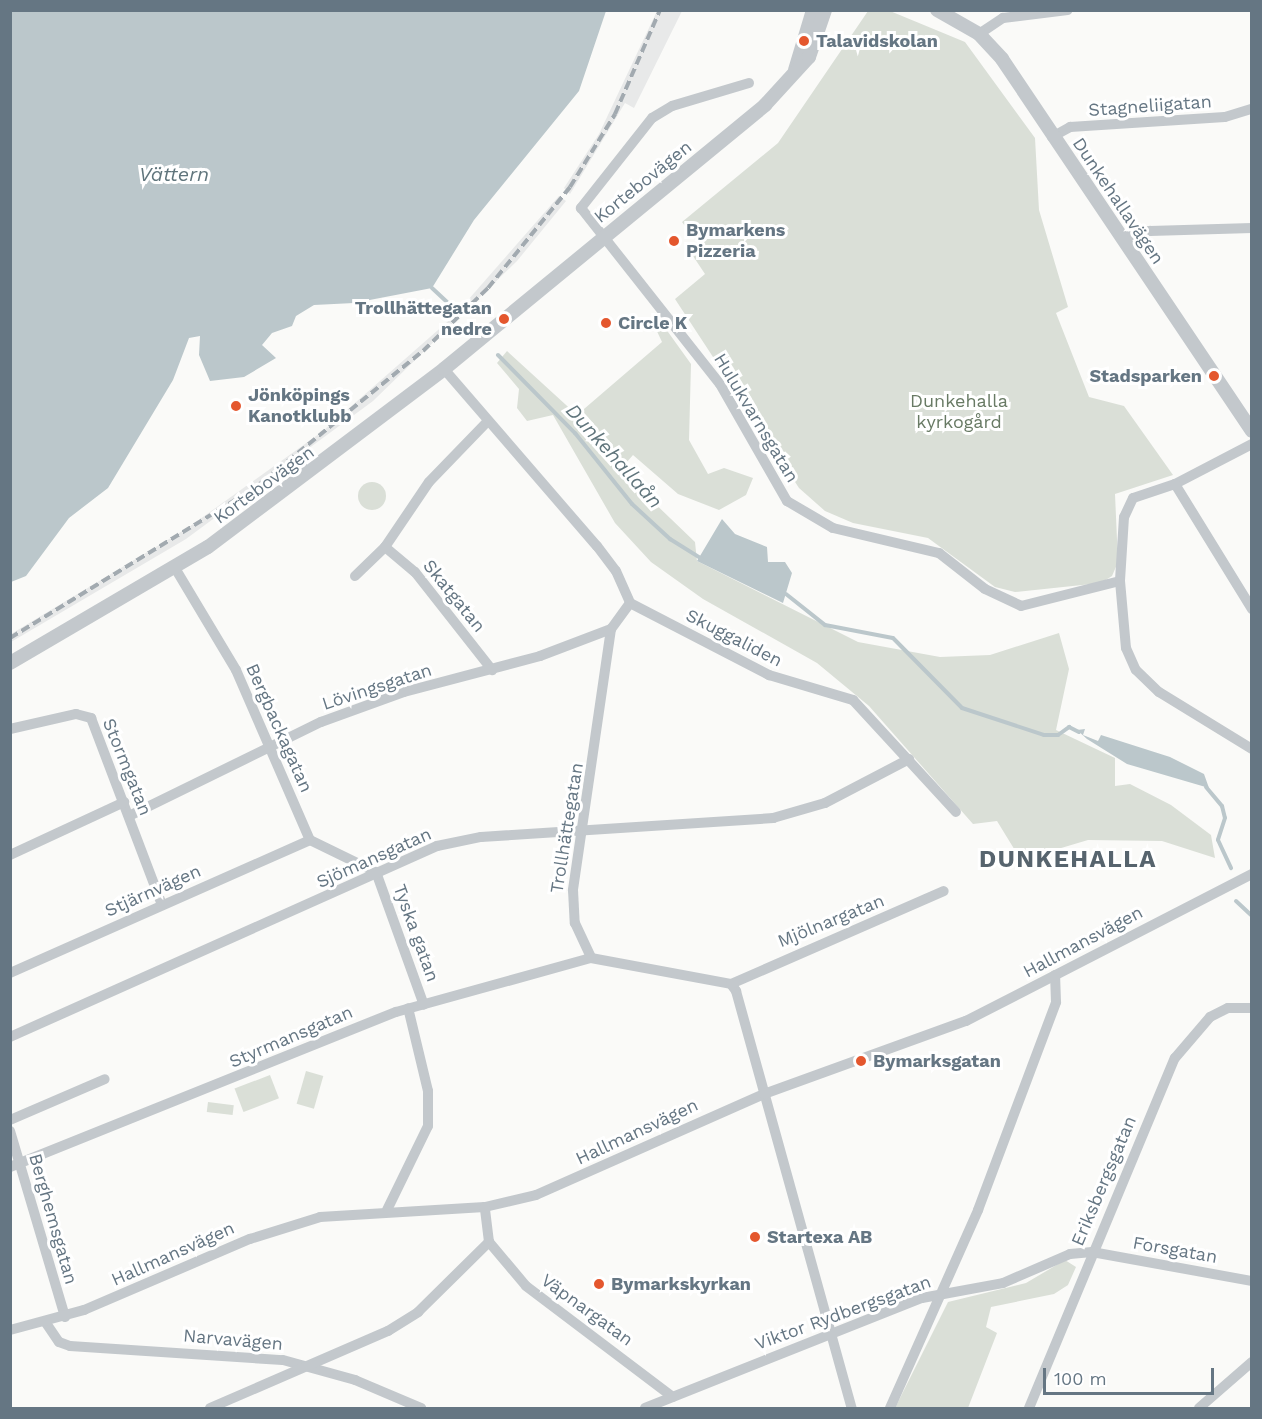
<!DOCTYPE html>
<html>
<head>
<meta charset="utf-8">
<style>
	body { margin:0 }
	#map { position:relative; width:1262px; height:1419px; overflow:hidden; background:#fafaf8; font-family:"Work Sans",sans-serif }
	div>[style] { position:absolute }
	[style*='--x'] { left:calc(var(--x)*1px); top:calc(var(--y)*1px); width:calc(var(--w)*1px); rotate:calc(var(--a)*1deg) }
	.built>* { inset:0; background:#e8e9e9 }
	.green>* { inset:0; background:#dadfd7; transform-origin:0 0 }
	.round { border-radius:50% }
	.water>* { inset:0; background:#bbc7cb }
	.stream>* { height:4px; margin:-2px; padding:0 2px; transform-origin:2px; border-radius:2px; background:#bbc7cb }
	.minor>* { height:10px; margin:-5px; padding:0 5px; transform-origin:5px; border-radius:5px; background:#c3c8cc }
	.tertiary>* { height:14px; margin:-7px; padding:0 7px; transform-origin:7px; border-radius:7px; background:#c3c8cc }
	.rail>* { height:4px; margin-top:-2px; transform-origin:0; background:repeating-linear-gradient(90deg,#a2aab0 0 9px,transparent 0 13.5px) }
	.dots>* { width:16px; height:16px; translate:-50% -50%; box-sizing:border-box; border:3px solid #fff; border-radius:50% }
	span { translate:-50% -50%; white-space:nowrap; text-align:center; line-height:1.15; -webkit-text-stroke:6px #fff; paint-order:stroke }
	.poi-label { font-size:18px; color:#657683; font-weight:700 }
	.left { translate:0 -50%; text-align:left }
	.right { translate:-100% -50%; text-align:right }
	.street-label { font-size:18px; color:#657683 }
	.park-label { font-size:18px; color:#687a64 }
	.water-label { font-size:20px; color:#60757c; font-style:italic }
	.district-label { font-size:24px; color:#57646e; font-weight:700; letter-spacing:1.5px }
	.frame { position:absolute; inset:0; border:12px solid #657683; pointer-events:none }
	.scale { position:absolute; left:1043px; top:1368px; width:171px; height:27px; box-sizing:border-box; border:3px solid #657683; border-top:0; padding-left:8px; font-size:18px; line-height:21px; white-space:nowrap; color:#657683; -webkit-text-stroke:4px #fff; paint-order:stroke }
</style>
</head>
<body>
<div id="map">
	<div class="built">
		<div style="clip-path:polygon(657px 11px,682px 11px,634px 108px,625px 103px,570px 194px,564px 188px,599px 134px)"></div>
		<div style="clip-path:polygon(559px 196px,566px 201px,517px 261px,373px 401px,186px 539px,11px 642px,11px 634px,189px 527px,323px 431px,454px 316px)"></div>
	</div>
	<div class="green">
		<div style="clip-path:polygon(868px 11px,890px 11px,965px 42px,1035px 138px,1039px 210px,1068px 307px,1056px 313px,1089px 397px,1124px 406px,1173px 475px,1115px 494px,1118px 562px,1112px 576px,1101px 583px,1015px 592px,995px 587px,928px 538px,853px 523px,825px 511px,799px 488px,675px 299px,705px 274px,693px 256px,700px 246px,682px 222px,778px 143px)"></div>
		<div style="clip-path:polygon(658px 318px,691px 364px,689px 440px,708px 474px,724px 468px,753px 478px,746px 495px,719px 510px,678px 494px,633px 455px,620px 470px,695px 542px,697px 561px,858px 642px,940px 657px,990px 655px,1059px 633px,1069px 669px,1056px 730px,1115px 758px,1115px 786px,1130px 784px,1171px 805px,1211px 835px,1215px 858px,1162px 841px,1088px 840px,1021px 860px,997px 821px,973px 824px,869px 706px,817px 663px,703px 599px,651px 562px,615px 523px,553px 415px,527px 421px,517px 408px,519px 389px,497px 363px,507px 351px,577px 415px,662px 342px,655px 327px)"></div>
		<div class="round" style="left:358px;top:482px;width:28px;height:28px"></div>
		<div style="left:306px;top:1071px;width:18px;height:34px;rotate:16deg"></div>
		<div style="left:270px;top:1075px;width:25px;height:38px;rotate:69deg"></div>
		<div style="left:208px;top:1102px;width:26px;height:10px;rotate:7deg"></div>
		<div style="clip-path:polygon(1065px 1260px,1076px 1267px,1068px 1285px,1054px 1294px,991px 1307px,986px 1327px,997px 1333px,968px 1408px,895px 1408px,948px 1302px,1026px 1283px)"></div>
	</div>
	<div class="water">
		<div style="clip-path:polygon(11px 10px,606px 10px,606px 11px,579px 91px,474px 220px,432px 288px,354px 303px,314px 305px,296px 316px,292px 326px,272px 333px,262px 345px,276px 358px,244px 377px,210px 381px,199px 355px,200px 336px,189px 338px,173px 380px,108px 488px,69px 518px,26px 576px,11px 582px)"></div>
		<div style="clip-path:polygon(722px 519px,735px 534px,767px 547px,768px 562px,785px 562px,792px 573px,783px 603px,697px 561px)"></div>
		<div style="clip-path:polygon(1085px 729px,1083px 735px,1098px 741px,1101px 735px,1170px 757px,1204px 774px,1209px 788px,1127px 764px,1087px 739px,1077px 730px)"></div>
	</div>
	<div class="stream">
		<div style="--x:432;--y:288;--w:22;--a:43"></div>
		<div style="--x:498;--y:355;--w:110;--a:45.4"></div>
		<div style="--x:575;--y:433;--w:91;--a:51.2"></div>
		<div style="--x:632;--y:504;--w:52;--a:42.6"></div>
		<div style="--x:670;--y:539;--w:38;--a:32"></div>
		<div style="--x:786;--y:594;--w:50;--a:38.5"></div>
		<div style="--x:825;--y:625;--w:69;--a:10.8"></div>
		<div style="--x:893;--y:638;--w:98;--a:45.4"></div>
		<div style="--x:962;--y:708;--w:86;--a:18.2"></div>
		<div style="--x:1044;--y:735;--w:14;--a:0"></div>
		<div style="--x:1058;--y:735;--w:14;--a:-36"></div>
		<div style="--x:1069;--y:727;--w:11;--a:27"></div>
		<div style="--x:1206;--y:787;--w:25;--a:50"></div>
		<div style="--x:1222;--y:806;--w:12;--a:76"></div>
		<div style="--x:1225;--y:818;--w:23;--a:108"></div>
		<div style="--x:1218;--y:840;--w:31;--a:65"></div>
		<div style="--x:1236;--y:901;--w:22;--a:43"></div>
	</div>
	<div class="minor">
		<div style="--x:979;--y:34;--w:29;--a:-34"></div>
		<div style="--x:1003;--y:18;--w:65;--a:-7"></div>
		<div style="--x:749;--y:83;--w:80;--a:163.4"></div>
		<div style="--x:672;--y:106;--w:23;--a:149"></div>
		<div style="--x:652;--y:118;--w:115;--a:128.3"></div>
		<div style="--x:581;--y:208;--w:224;--a:51.7"></div>
		<div style="--x:720;--y:384;--w:135;--a:60.2"></div>
		<div style="--x:787;--y:501;--w:53;--a:30.4"></div>
		<div style="--x:833;--y:528;--w:109;--a:13.3"></div>
		<div style="--x:939;--y:553;--w:58;--a:38"></div>
		<div style="--x:985;--y:589;--w:40;--a:25"></div>
		<div style="--x:1021;--y:606;--w:102;--a:-14.2"></div>
		<div style="--x:1052;--y:137;--w:21;--a:-29"></div>
		<div style="--x:1070;--y:127;--w:155;--a:-3.7"></div>
		<div style="--x:1225;--y:117;--w:28;--a:-17"></div>
		<div style="--x:1121;--y:238;--w:30;--a:-14"></div>
		<div style="--x:1150;--y:231;--w:102;--a:-1.7"></div>
		<div style="--x:444;--y:369;--w:234;--a:49.2"></div>
		<div style="--x:597;--y:546;--w:31;--a:53"></div>
		<div style="--x:616;--y:571;--w:35;--a:66"></div>
		<div style="--x:630;--y:603;--w:32;--a:126"></div>
		<div style="--x:611;--y:629;--w:264;--a:98.3"></div>
		<div style="--x:573;--y:890;--w:33;--a:87"></div>
		<div style="--x:575;--y:923;--w:38;--a:65"></div>
		<div style="--x:591;--y:958;--w:142;--a:10.5"></div>
		<div style="--x:731;--y:984;--w:9;--a:54"></div>
		<div style="--x:736;--y:991;--w:433;--a:74.5"></div>
		<div style="--x:1252;--y:444;--w:87;--a:152.5"></div>
		<div style="--x:1175;--y:484;--w:44;--a:161.6"></div>
		<div style="--x:1133;--y:498;--w:21;--a:115"></div>
		<div style="--x:1124;--y:517;--w:64;--a:93.6"></div>
		<div style="--x:1120;--y:581;--w:67;--a:84.9"></div>
		<div style="--x:1126;--y:648;--w:24;--a:66"></div>
		<div style="--x:1136;--y:670;--w:32;--a:44"></div>
		<div style="--x:1159;--y:692;--w:109;--a:31.5"></div>
		<div style="--x:1175;--y:484;--w:147;--a:58.4"></div>
		<div style="--x:385;--y:547;--w:39;--a:40"></div>
		<div style="--x:415;--y:572;--w:125;--a:51.8"></div>
		<div style="--x:175;--y:568;--w:119;--a:59.1"></div>
		<div style="--x:236;--y:670;--w:185;--a:66.5"></div>
		<div style="--x:310;--y:840;--w:73;--a:25.9"></div>
		<div style="--x:376;--y:872;--w:141;--a:70.2"></div>
		<div style="--x:355;--y:576;--w:42;--a:-44"></div>
		<div style="--x:385;--y:547;--w:78;--a:-55.9"></div>
		<div style="--x:429;--y:482;--w:85;--a:-46"></div>
		<div style="--x:630;--y:603;--w:157;--a:27.4"></div>
		<div style="--x:769;--y:675;--w:88;--a:16.6"></div>
		<div style="--x:853;--y:700;--w:152;--a:47.4"></div>
		<div style="--x:10;--y:729;--w:68;--a:-12.8"></div>
		<div style="--x:76;--y:714;--w:16;--a:15"></div>
		<div style="--x:91;--y:718;--w:200;--a:69.2"></div>
		<div style="--x:129;--y:816;--w:214;--a:-26.1"></div>
		<div style="--x:321;--y:722;--w:88;--a:-19.9"></div>
		<div style="--x:404;--y:692;--w:141;--a:-14.8"></div>
		<div style="--x:540;--y:656;--w:76;--a:-20.8"></div>
		<div style="--x:10;--y:855;--w:126;--a:-24.9"></div>
		<div style="--x:10;--y:973;--w:328;--a:-23.9"></div>
		<div style="--x:731;--y:984;--w:232;--a:-23.6"></div>
		<div style="--x:10;--y:1037;--w:468;--a:-24.1"></div>
		<div style="--x:437;--y:846;--w:45;--a:-11.6"></div>
		<div style="--x:481;--y:837;--w:293;--a:-3.7"></div>
		<div style="--x:773;--y:818;--w:54;--a:-16.1"></div>
		<div style="--x:825;--y:803;--w:95;--a:-27.6"></div>
		<div style="--x:10;--y:1120;--w:103;--a:-23.3"></div>
		<div style="--x:10;--y:1131;--w:194;--a:73.5"></div>
		<div style="--x:10;--y:1167;--w:416;--a:-21.9"></div>
		<div style="--x:396;--y:1012;--w:202;--a:-15.5"></div>
		<div style="--x:387;--y:1210;--w:93;--a:-64"></div>
		<div style="--x:428;--y:1126;--w:35;--a:-90"></div>
		<div style="--x:428;--y:1091;--w:85;--a:-103.5"></div>
		<div style="--x:489;--y:1242;--w:57;--a:49.9"></div>
		<div style="--x:526;--y:1286;--w:184;--a:37.1"></div>
		<div style="--x:46;--y:1323;--w:23;--a:56"></div>
		<div style="--x:59;--y:1342;--w:12;--a:20"></div>
		<div style="--x:70;--y:1346;--w:213;--a:3.8"></div>
		<div style="--x:283;--y:1360;--w:75;--a:15.5"></div>
		<div style="--x:355;--y:1380;--w:72;--a:23"></div>
		<div style="--x:10;--y:1330;--w:77;--a:-15.1"></div>
		<div style="--x:84;--y:1310;--w:181;--a:-23.2"></div>
		<div style="--x:250;--y:1239;--w:73;--a:-17.4"></div>
		<div style="--x:320;--y:1217;--w:165;--a:-3.5"></div>
		<div style="--x:485;--y:1207;--w:52;--a:-13.2"></div>
		<div style="--x:536;--y:1195;--w:249;--a:-23.9"></div>
		<div style="--x:764;--y:1094;--w:215;--a:-19.9"></div>
		<div style="--x:966;--y:1021;--w:322;--a:-27.2"></div>
		<div style="--x:210;--y:1408;--w:194;--a:-23.4"></div>
		<div style="--x:388;--y:1331;--w:36;--a:-32"></div>
		<div style="--x:418;--y:1312;--w:100;--a:-44.6"></div>
		<div style="--x:489;--y:1242;--w:35;--a:-97"></div>
		<div style="--x:645;--y:1408;--w:298;--a:-21.7"></div>
		<div style="--x:922;--y:1298;--w:82;--a:-10.5"></div>
		<div style="--x:1003;--y:1283;--w:73;--a:-23.4"></div>
		<div style="--x:1070;--y:1254;--w:22;--a:-5"></div>
		<div style="--x:1092;--y:1252;--w:163;--a:10.3"></div>
		<div style="--x:890;--y:1408;--w:217;--a:-66"></div>
		<div style="--x:978;--y:1210;--w:222;--a:-69.4"></div>
		<div style="--x:1056;--y:1002;--w:27;--a:-92"></div>
		<div style="--x:1029;--y:1408;--w:379;--a:-67.4"></div>
		<div style="--x:1175;--y:1058;--w:54;--a:-49.5"></div>
		<div style="--x:1210;--y:1017;--w:20;--a:-27"></div>
		<div style="--x:1228;--y:1008;--w:24;--a:0"></div>
		<div style="--x:1199;--y:1408;--w:70;--a:-41"></div>
	</div>
	<div class="tertiary">
		<div style="--x:937;--y:10;--w:48;--a:29.7"></div>
		<div style="--x:979;--y:34;--w:34;--a:47"></div>
		<div style="--x:1002;--y:59;--w:448;--a:56.1"></div>
		<div style="--x:795;--y:70;--w:63;--a:-73.3"></div>
		<div style="--x:10;--y:663;--w:229;--a:-30.4"></div>
		<div style="--x:208;--y:547;--w:296;--a:-37"></div>
		<div style="--x:444;--y:369;--w:416;--a:-39.4"></div>
		<div style="--x:765;--y:105;--w:65;--a:-47.5"></div>
		<div style="--x:809;--y:57;--w:50;--a:-71.2"></div>
	</div>
	<div class="rail">
		<div style="--x:10;--y:638;--w:289;--a:-31.5"></div>
		<div style="--x:256;--y:487;--w:215;--a:-39.2"></div>
		<div style="--x:423;--y:351;--w:91;--a:-44.1"></div>
		<div style="--x:488;--y:288;--w:130;--a:-50.9"></div>
		<div style="--x:570;--y:187;--w:86;--a:-58.3"></div>
		<div style="--x:615;--y:114;--w:113;--a:-66.6"></div>
	</div>
	<div class="dots">
		<div style="left:804px;top:41px;background:#e4572e"></div>
		<div style="left:674px;top:241px;background:#e4572e"></div>
		<div style="left:504px;top:319px;background:#e4572e"></div>
		<div style="left:606px;top:323px;background:#e4572e"></div>
		<div style="left:1214px;top:376px;background:#e4572e"></div>
		<div style="left:236px;top:406px;background:#e4572e"></div>
		<div style="left:861px;top:1061px;background:#e4572e"></div>
		<div style="left:755px;top:1237px;background:#e4572e"></div>
		<div style="left:599px;top:1284px;background:#e4572e"></div>
	</div>
	<div class="poi-label">
		<span class="left" style="left:816px;top:41px">Talavidskolan</span>
		<span class="left" style="left:686px;top:241px">Bymarkens<br>Pizzeria</span>
		<span class="right" style="left:492px;top:319px">Trollhättegatan<br>nedre</span>
		<span class="left" style="left:618px;top:323px">Circle K</span>
		<span class="right" style="left:1202px;top:376px">Stadsparken</span>
		<span class="left" style="left:248px;top:406px">Jönköpings<br>Kanotklubb</span>
		<span class="left" style="left:873px;top:1061px">Bymarksgatan</span>
		<span class="left" style="left:767px;top:1237px">Startexa AB</span>
		<span class="left" style="left:611px;top:1284px">Bymarkskyrkan</span>
	</div>
	<div class="street-label">
		<span style="left:1150px;top:106px;rotate:-4deg">Stagneliigatan</span>
		<span style="left:643px;top:182px;rotate:-39deg">Kortebovägen</span>
		<span style="left:1118px;top:201px;rotate:56deg">Dunkehallavägen</span>
		<span style="left:756px;top:418px;rotate:59deg">Hulukvarnsgatan</span>
		<span style="left:264px;top:485px;rotate:-36deg">Kortebovägen</span>
		<span style="left:454px;top:596px;rotate:51deg">Skatgatan</span>
		<span style="left:734px;top:638px;rotate:27deg">Skuggaliden</span>
		<span style="left:377px;top:687px;rotate:-18deg">Lövingsgatan</span>
		<span style="left:279px;top:728px;rotate:66deg">Bergbackagatan</span>
		<span style="left:127px;top:767px;rotate:68deg">Stormgatan</span>
		<span style="left:567px;top:828px;rotate:-81deg">Trollhättegatan</span>
		<span style="left:374px;top:858px;rotate:-24deg">Sjömansgatan</span>
		<span style="left:153px;top:891px;rotate:-24deg">Stjärnvägen</span>
		<span style="left:831px;top:921px;rotate:-22deg">Mjölnargatan</span>
		<span style="left:416px;top:933px;rotate:70deg">Tyska gatan</span>
		<span style="left:1083px;top:942px;rotate:-28deg">Hallmansvägen</span>
		<span style="left:291px;top:1037px;rotate:-23deg">Styrmansgatan</span>
		<span style="left:637px;top:1132px;rotate:-25deg">Hallmansvägen</span>
		<span style="left:1104px;top:1181px;rotate:-67deg">Eriksbergsgatan</span>
		<span style="left:53px;top:1219px;rotate:74deg">Berghemsgatan</span>
		<span style="left:1175px;top:1250px;rotate:10deg">Forsgatan</span>
		<span style="left:173px;top:1254px;rotate:-24deg">Hallmansvägen</span>
		<span style="left:587px;top:1310px;rotate:36deg">Väpnargatan</span>
		<span style="left:843px;top:1313px;rotate:-20deg">Viktor Rydbergsgatan</span>
		<span style="left:233px;top:1340px;rotate:5deg">Narvavägen</span>
	</div>
	<div class="park-label">
		<span style="left:959px;top:412px">Dunkehalla<br>kyrkogård</span>
	</div>
	<div class="water-label">
		<span style="left:174px;top:174px">Vättern</span>
		<span style="left:614px;top:456px;rotate:48deg">Dunkehallaån</span>
	</div>
	<div class="district-label">
		<span style="left:1068px;top:860px">DUNKEHALLA</span>
	</div>
	<div class="frame"></div>
	<div class="scale">100 m</div>
</div>
</body>
</html>
